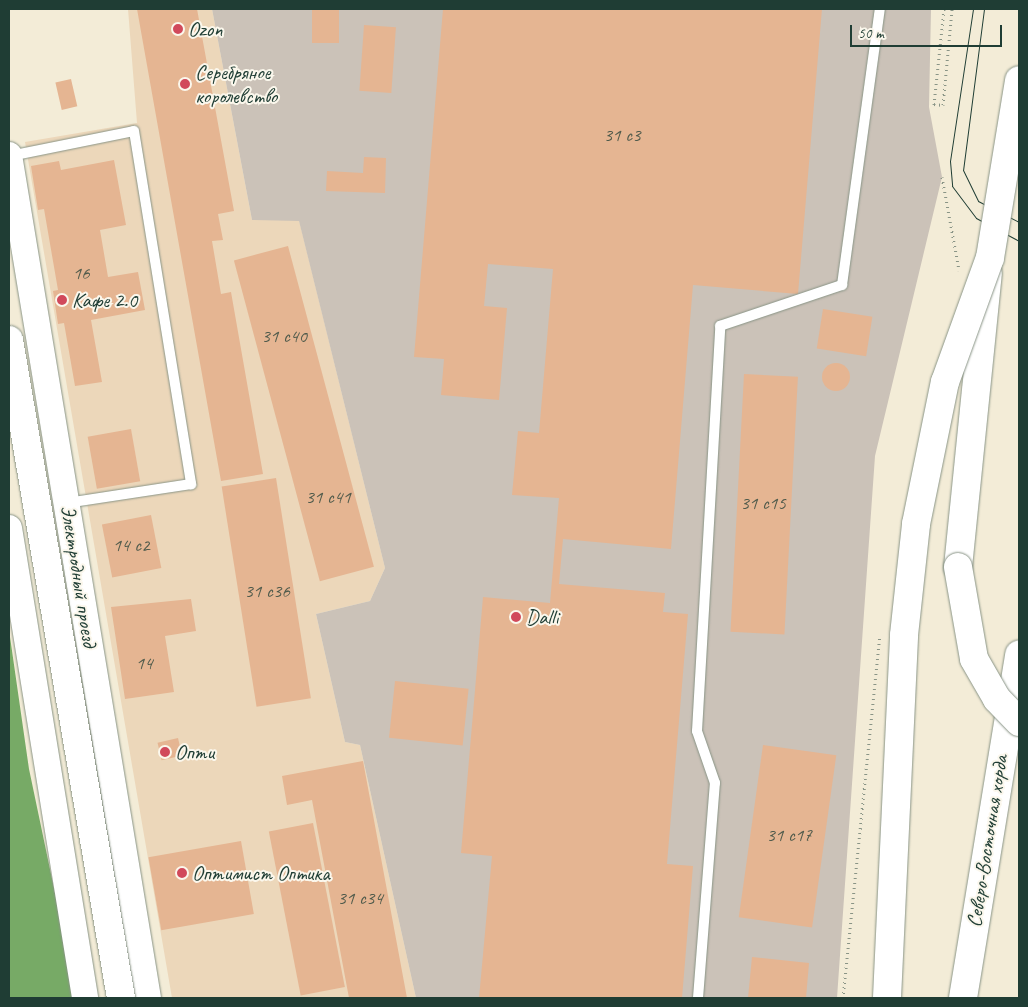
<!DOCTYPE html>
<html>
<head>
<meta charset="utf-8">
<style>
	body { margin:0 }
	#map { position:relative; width:1028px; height:1007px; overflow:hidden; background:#f3ecd7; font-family:Caveat,sans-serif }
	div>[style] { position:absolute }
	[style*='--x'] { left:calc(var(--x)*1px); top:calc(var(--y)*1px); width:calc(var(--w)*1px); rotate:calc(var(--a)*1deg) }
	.built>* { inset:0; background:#ecd7ba }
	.industrial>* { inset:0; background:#cbc2b8 }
	.forest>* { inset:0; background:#7a6 }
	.building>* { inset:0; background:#e5b592; transform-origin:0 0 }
	.round { border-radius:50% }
	.path>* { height:3px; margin-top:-1.5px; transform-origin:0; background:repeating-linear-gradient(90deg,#899486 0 1px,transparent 0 5px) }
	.roads { filter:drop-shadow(0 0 1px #899486) drop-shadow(0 0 1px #899486) }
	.lane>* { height:10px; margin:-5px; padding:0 5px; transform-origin:5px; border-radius:5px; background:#fff }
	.secondary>* { height:26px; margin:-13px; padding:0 13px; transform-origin:13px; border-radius:13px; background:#fff }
	.primary>* { height:28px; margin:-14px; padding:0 14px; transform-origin:14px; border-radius:14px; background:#fff }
	.tram>* { height:1px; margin:-0.5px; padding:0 0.5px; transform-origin:0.5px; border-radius:0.5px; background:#1f3d34 }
	.bridges { filter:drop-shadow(0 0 1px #899486) drop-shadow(0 0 1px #899486) }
	.primary-bridge>* { height:28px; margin:-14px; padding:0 14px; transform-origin:14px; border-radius:14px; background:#fff }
	.dots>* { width:14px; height:14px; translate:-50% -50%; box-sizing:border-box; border:2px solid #fbf7ec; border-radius:50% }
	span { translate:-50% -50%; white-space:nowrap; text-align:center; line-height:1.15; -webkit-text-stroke:4px #fbf7ec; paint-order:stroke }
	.number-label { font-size:19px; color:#505b4c }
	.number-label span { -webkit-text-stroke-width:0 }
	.poi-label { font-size:21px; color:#1f3d34 }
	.left { translate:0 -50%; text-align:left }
	.street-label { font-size:21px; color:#1f3d34 }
	.frame { position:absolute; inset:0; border:10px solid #1f3d34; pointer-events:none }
	.scale { position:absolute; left:850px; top:25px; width:152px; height:22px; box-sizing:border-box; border:2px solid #1f3d34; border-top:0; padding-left:6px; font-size:15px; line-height:18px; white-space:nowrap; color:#1f3d34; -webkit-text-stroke:4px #fbf7ec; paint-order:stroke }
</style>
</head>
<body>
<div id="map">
	<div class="built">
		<div style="clip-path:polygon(128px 9px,212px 9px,252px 220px,299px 220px,385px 568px,370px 601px,316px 614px,345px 742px,360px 745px,416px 998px,172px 998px,25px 142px,137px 123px)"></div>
	</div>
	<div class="industrial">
		<div style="clip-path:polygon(212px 9px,931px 9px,929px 107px,942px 177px,875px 456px,837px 998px,416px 998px,360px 745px,345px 742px,316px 614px,370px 601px,385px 568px,299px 221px,252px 220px)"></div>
	</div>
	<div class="forest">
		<div style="clip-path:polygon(9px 630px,29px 769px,77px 998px,9px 998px)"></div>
	</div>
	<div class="building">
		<div style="clip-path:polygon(137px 9px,197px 9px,234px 211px,218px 214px,223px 240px,212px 241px,221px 294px,231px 292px,263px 474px,221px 481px)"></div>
		<div style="left:312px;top:9px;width:27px;height:34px"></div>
		<div style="clip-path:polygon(443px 9px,822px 9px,798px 294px,693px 285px,671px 549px,563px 539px,559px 584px,665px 593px,663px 612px,688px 614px,667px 864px,693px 866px,682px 998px,479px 998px,492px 856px,461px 853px,483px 597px,550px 603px,559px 498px,512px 495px,518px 431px,539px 433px,553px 269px,488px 264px,484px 306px,507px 308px,499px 400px,441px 395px,444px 359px,414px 357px)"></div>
		<div style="left:364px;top:25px;width:32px;height:66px;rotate:4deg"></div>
		<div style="left:71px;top:79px;width:28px;height:16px;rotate:77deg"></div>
		<div style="clip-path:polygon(364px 157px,386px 158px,385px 193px,326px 191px,327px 171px,363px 173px)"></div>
		<div style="clip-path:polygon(114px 160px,126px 225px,100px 230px,108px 277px,138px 272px,145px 310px,91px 320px,102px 382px,75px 386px,64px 323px,58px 324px,53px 291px,58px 290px,44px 209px,38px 210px,31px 166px,59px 161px,61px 170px)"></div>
		<div style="left:288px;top:246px;width:332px;height:56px;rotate:75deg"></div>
		<div style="left:823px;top:309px;width:50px;height:40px;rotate:9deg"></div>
		<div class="round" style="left:822px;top:363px;width:28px;height:28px"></div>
		<div style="left:744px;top:374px;width:54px;height:258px;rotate:3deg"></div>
		<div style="left:131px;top:429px;width:53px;height:44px;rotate:80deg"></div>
		<div style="left:276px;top:478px;width:223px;height:55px;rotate:81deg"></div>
		<div style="left:151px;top:515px;width:54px;height:50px;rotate:79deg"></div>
		<div style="clip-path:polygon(191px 599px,196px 631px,165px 636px,174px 692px,125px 699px,111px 607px)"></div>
		<div style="left:395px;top:681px;width:74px;height:57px;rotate:6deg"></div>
		<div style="left:178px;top:738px;width:18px;height:21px;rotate:77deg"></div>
		<div style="left:763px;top:745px;width:74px;height:174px;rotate:8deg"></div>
		<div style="clip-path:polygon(363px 761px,407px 998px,349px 998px,312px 800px,287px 805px,282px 776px)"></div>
		<div style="left:313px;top:823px;width:167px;height:45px;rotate:79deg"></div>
		<div style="left:241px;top:841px;width:74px;height:94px;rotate:80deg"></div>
		<div style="clip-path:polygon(752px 957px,809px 963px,806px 998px,748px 998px)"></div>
	</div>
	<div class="path">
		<div style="--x:944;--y:9;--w:96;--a:96"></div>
		<div style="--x:934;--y:104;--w:9;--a:6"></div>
		<div style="--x:943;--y:105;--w:96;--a:-84.6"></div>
		<div style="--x:942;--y:177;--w:95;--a:79.6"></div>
		<div style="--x:843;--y:998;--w:364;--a:-84.2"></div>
	</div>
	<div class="roads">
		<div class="lane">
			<div style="--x:10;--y:156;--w:126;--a:-11.4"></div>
			<div style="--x:134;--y:131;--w:358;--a:80.8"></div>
			<div style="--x:191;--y:484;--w:125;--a:171.3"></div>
			<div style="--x:698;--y:998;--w:216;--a:-85.5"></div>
			<div style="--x:715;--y:783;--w:55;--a:-109.1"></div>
			<div style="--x:697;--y:731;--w:406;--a:-86.7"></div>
			<div style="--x:720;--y:326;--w:129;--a:-18.6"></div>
			<div style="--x:842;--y:285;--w:279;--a:-82.2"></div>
		</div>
		<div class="secondary">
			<div style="--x:9;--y:155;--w:854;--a:80.64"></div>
			<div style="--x:9;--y:528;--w:476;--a:80.8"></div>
		</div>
		<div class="primary">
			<div style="--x:958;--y:567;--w:295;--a:-84.2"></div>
			<div style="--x:963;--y:998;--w:348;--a:-80.7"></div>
		</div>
	</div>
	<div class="tram">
		<div style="--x:973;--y:9;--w:154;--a:98.6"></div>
		<div style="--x:950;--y:161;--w:25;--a:85"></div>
		<div style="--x:952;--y:186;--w:40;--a:53"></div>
		<div style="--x:976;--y:218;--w:49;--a:28.1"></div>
		<div style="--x:984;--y:9;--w:162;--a:97.4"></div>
		<div style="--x:963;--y:170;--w:34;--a:64"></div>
		<div style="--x:978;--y:201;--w:46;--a:27.1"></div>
	</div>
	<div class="bridges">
		<div class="primary-bridge">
			<div style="--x:9;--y:340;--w:667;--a:80.34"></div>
			<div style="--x:958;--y:567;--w:93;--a:80.1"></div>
			<div style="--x:974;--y:659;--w:46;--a:60.1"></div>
			<div style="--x:997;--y:699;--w:32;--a:46"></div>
			<div style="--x:887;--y:998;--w:363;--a:-87.3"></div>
			<div style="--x:904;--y:635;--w:112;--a:-83.8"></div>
			<div style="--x:916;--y:524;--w:145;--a:-78.5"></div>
			<div style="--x:945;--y:382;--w:132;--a:-70.1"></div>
			<div style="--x:990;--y:258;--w:180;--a:-80.7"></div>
		</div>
	</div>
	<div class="dots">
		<div style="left:178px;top:29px;background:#d1495b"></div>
		<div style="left:185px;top:84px;background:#d1495b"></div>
		<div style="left:62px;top:300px;background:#d1495b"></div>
		<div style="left:516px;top:617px;background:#d1495b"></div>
		<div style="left:165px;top:752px;background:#d1495b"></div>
		<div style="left:182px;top:873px;background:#d1495b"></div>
	</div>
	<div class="number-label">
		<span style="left:622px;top:136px">31 с3</span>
		<span style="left:81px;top:274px">16</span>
		<span style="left:284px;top:337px">31 с40</span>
		<span style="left:328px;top:498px">31 с41</span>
		<span style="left:763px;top:504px">31 c15</span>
		<span style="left:131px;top:546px">14 с2</span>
		<span style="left:267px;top:592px">31 с36</span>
		<span style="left:144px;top:664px">14</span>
		<span style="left:789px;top:836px">31 с17</span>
		<span style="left:360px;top:899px">31 с34</span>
	</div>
	<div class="poi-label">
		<span class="left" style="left:188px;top:29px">Ozon</span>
		<span class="left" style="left:195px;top:84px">Серебряное<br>королевство</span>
		<span class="left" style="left:72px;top:300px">Кафе 2.0</span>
		<span class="left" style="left:526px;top:617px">Dalli</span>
		<span class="left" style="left:175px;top:752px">Опти</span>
		<span class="left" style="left:192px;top:873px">Оптимист Оптика</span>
	</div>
	<div class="street-label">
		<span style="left:79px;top:576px;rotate:81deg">Электродный проезд</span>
		<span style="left:987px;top:841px;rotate:-81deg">Северо-Восточная хорда</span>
	</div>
	<div class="frame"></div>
	<div class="scale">50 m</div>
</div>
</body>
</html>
